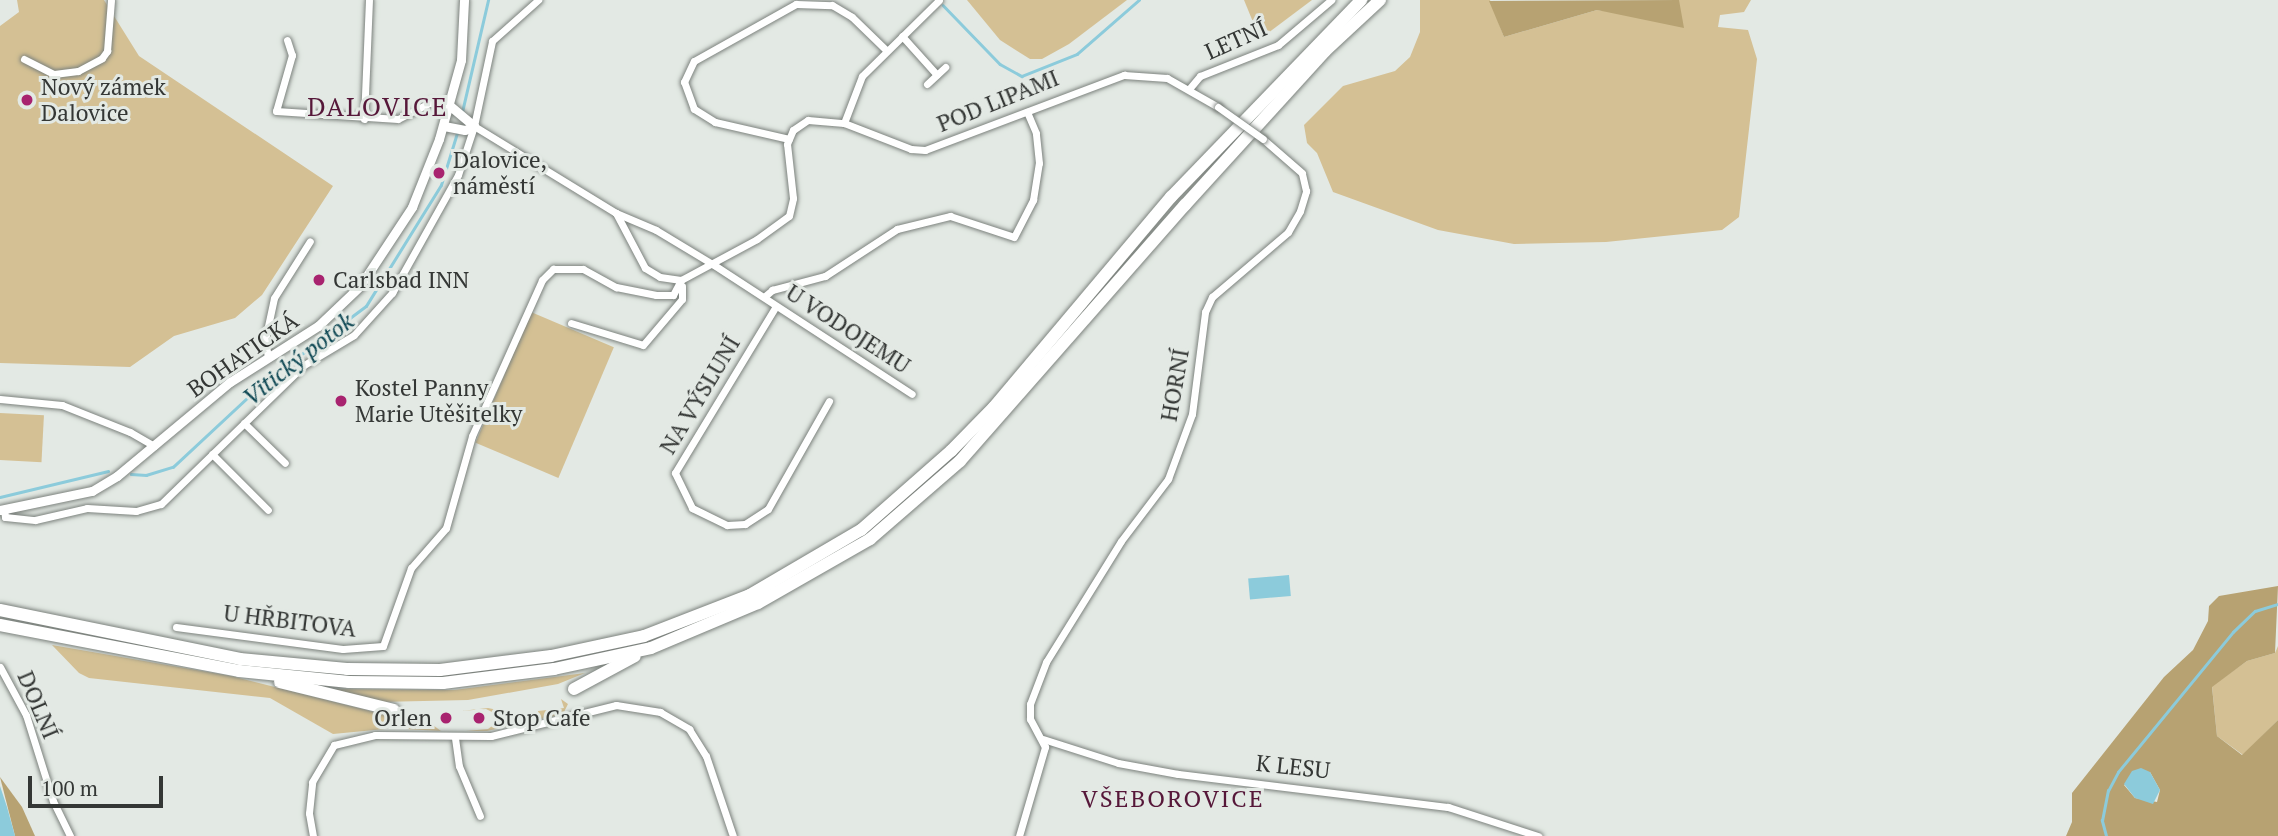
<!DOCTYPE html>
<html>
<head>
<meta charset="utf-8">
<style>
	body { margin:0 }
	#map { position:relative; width:2278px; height:836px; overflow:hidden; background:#e3e9e4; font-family:"PT Serif",serif }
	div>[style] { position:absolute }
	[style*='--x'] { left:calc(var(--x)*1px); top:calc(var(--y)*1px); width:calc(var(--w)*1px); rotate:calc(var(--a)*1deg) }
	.green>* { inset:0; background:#d4c094; transform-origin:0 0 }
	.forest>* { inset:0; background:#b7a272 }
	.water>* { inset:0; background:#8ccbdb; transform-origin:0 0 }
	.stream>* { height:2.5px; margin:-1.25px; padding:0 1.25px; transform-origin:1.25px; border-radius:1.25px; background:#8ccbdb }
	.roads { filter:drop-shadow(0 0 2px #7c827d) drop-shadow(0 0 2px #7c827d) }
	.minor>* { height:7px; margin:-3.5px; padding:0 3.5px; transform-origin:3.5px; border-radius:3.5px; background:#fff }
	.tertiary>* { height:9px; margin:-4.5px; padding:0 4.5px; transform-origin:4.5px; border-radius:4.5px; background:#fff }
	.trunk>* { height:12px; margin:-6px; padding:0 6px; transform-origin:6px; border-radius:6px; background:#fff }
	.bridges { filter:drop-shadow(0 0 2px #7c827d) drop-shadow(0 0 2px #7c827d) }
	.minor-bridge>* { height:7px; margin:-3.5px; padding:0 3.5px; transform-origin:3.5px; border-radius:3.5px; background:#fff }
	.dots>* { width:19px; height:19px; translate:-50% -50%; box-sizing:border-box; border:4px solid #e3e9e4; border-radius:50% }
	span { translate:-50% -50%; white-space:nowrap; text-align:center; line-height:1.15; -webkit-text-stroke:6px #e3e9e4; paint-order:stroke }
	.street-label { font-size:23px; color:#343735 }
	.poi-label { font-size:23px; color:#343735 }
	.left { translate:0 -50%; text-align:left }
	.right { translate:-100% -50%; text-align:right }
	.water-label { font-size:24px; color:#0f4854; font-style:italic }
	.neighbourhood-label { font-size:24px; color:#561739; letter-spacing:2px }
	.quarter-label { font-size:26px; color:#561739; letter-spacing:2px }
	.scale { position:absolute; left:28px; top:776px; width:135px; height:32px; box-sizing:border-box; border:4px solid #343735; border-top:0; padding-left:9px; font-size:21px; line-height:24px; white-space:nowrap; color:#343735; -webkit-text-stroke:5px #e3e9e4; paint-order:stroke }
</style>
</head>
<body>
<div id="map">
	<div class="green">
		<div style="clip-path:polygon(17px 0,104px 0,139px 56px,333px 186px,262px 295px,235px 318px,174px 336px,130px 367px,0 363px,0 26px,19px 12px)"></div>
		<div style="clip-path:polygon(967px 0,1127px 0,1069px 44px,1042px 59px,1030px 59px,1000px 40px)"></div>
		<div style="clip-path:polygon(1244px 0,1312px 0,1260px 39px)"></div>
		<div style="clip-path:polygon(1420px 0,1490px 0,1504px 37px,1597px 10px,1629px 14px,1678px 7px,1679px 0,1751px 0,1744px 12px,1720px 15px,1718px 27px,1748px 30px,1757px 59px,1739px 217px,1722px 230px,1606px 242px,1514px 244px,1438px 230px,1333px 192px,1317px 153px,1307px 143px,1304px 125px,1343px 86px,1395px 71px,1410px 57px,1420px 32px)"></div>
		<div style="left:531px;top:312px;width:90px;height:142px;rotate:23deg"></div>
		<div style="left:0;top:413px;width:44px;height:47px;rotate:3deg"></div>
		<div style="clip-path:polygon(52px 645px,231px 676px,386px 715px,386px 725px,385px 729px,333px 734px,270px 698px,89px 678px,79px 673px)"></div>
		<div style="clip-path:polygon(2278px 646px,2278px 720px,2243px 755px,2217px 736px,2212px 686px,2247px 661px,2275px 653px)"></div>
		<div style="clip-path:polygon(585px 673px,558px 684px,468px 700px,379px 702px,324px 689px,454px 690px)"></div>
		<div style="clip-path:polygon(561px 699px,568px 704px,563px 714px,487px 731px,466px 731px,488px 729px,496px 723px,496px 714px,486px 709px,461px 711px,488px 708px,513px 713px,515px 723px,539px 719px,538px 711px,564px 708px)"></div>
		<div style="clip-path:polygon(406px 714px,418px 714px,441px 731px,405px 729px,401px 722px)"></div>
	</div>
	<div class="forest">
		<div style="clip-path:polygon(1679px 0,1684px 28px,1597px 10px,1504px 37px,1489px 1px)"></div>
		<div style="clip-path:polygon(evenodd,2278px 586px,2275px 653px,2247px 661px,2212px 687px,2217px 736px,2242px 755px,2278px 720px,2278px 836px,2066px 836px,2072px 822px,2072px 793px,2164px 677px,2193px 650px,2208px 621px,2209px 606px,2219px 596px,2278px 586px,2150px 772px,2160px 790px,2157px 802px,2135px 798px,2124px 785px,2150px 772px)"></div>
		<div style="clip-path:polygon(0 777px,22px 807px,35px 836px,15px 836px)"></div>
	</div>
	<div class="water">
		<div style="left:1289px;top:575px;width:21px;height:41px;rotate:85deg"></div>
		<div style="clip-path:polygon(2141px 768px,2150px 772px,2160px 790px,2153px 804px,2135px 798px,2124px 784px,2132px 771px)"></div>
		<div style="clip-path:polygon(0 786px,7px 807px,15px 836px,0 836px)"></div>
	</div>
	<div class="stream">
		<div style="--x:943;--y:5;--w:82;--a:46"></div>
		<div style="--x:1000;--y:64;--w:25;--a:29"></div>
		<div style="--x:1022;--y:76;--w:59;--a:-21.8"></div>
		<div style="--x:1077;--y:54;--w:82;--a:-41.1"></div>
		<div style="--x:462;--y:112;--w:115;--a:-76.9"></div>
		<div style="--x:131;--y:474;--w:15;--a:4"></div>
		<div style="--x:146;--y:475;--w:28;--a:-17"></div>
		<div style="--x:173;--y:467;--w:125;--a:-43"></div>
		<div style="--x:264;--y:382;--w:127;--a:-36.7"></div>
		<div style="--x:366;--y:306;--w:142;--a:-58.2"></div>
		<div style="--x:441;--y:185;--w:54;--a:-72.9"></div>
		<div style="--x:0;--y:497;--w:111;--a:-13.5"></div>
		<div style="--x:2106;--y:836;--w:16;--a:-105"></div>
		<div style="--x:2102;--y:821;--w:31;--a:-79"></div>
		<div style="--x:2108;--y:791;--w:21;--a:-62"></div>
		<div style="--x:2118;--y:772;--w:181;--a:-50.6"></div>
		<div style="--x:2233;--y:632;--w:30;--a:-44"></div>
		<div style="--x:2255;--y:611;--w:24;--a:-17"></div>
	</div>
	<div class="roads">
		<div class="minor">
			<div style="--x:902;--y:36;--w:52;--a:48.1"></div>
			<div style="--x:287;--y:40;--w:16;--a:72"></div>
			<div style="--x:292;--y:55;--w:58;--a:105.9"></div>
			<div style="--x:276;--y:111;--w:122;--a:3.8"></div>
			<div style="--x:398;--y:119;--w:36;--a:-27"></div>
			<div style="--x:430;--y:103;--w:19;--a:6"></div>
			<div style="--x:24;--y:59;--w:34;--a:27"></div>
			<div style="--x:54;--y:74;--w:24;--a:-7"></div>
			<div style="--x:78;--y:71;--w:27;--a:-28"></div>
			<div style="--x:102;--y:58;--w:9;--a:-54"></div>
			<div style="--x:107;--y:51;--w:51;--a:-85.5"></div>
			<div style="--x:927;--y:84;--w:25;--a:-43"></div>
			<div style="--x:1189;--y:89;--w:17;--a:-50"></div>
			<div style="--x:1200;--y:76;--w:84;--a:-21.7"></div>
			<div style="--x:1278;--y:45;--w:70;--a:-40.3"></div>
			<div style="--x:364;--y:119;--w:119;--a:-87.6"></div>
			<div style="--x:844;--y:123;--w:50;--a:-69"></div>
			<div style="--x:862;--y:76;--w:108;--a:-44.6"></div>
			<div style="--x:474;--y:126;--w:167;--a:31.5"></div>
			<div style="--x:616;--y:213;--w:43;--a:23"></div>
			<div style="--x:656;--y:230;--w:68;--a:31.1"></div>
			<div style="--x:714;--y:265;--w:236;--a:33.1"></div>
			<div style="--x:789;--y:139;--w:76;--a:-167.1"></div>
			<div style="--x:715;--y:122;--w:25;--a:-148"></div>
			<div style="--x:694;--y:109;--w:29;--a:-110"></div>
			<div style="--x:684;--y:82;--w:23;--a:-65"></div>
			<div style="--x:694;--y:61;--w:117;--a:-29.2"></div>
			<div style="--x:796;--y:4;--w:36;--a:2"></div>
			<div style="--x:832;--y:5;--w:23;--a:31"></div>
			<div style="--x:852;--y:17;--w:47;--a:44.1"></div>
			<div style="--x:616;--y:213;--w:62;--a:62.2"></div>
			<div style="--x:645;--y:268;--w:17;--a:31"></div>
			<div style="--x:660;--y:277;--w:21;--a:8"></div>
			<div style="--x:681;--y:280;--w:86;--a:-28.3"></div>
			<div style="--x:757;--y:239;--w:39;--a:-36"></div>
			<div style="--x:789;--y:216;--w:18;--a:-77"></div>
			<div style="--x:793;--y:198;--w:54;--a:-96.3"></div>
			<div style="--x:787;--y:144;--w:15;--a:-67"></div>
			<div style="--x:793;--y:130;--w:18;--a:-34"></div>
			<div style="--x:808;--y:120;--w:36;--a:5"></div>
			<div style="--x:844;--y:123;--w:72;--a:21.2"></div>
			<div style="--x:911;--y:149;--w:14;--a:4"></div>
			<div style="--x:925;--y:150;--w:213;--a:-20.7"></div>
			<div style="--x:1124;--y:75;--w:43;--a:4"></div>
			<div style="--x:1167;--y:78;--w:59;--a:29.6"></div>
			<div style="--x:764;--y:297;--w:11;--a:-41"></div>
			<div style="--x:772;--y:290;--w:55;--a:-14.8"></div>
			<div style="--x:825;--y:276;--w:86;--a:-33.1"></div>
			<div style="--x:897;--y:229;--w:55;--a:-13.8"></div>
			<div style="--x:950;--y:216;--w:67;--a:18.2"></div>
			<div style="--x:1014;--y:237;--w:42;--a:-62.8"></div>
			<div style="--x:1033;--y:200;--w:37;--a:-81"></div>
			<div style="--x:1039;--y:163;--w:30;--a:-96"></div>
			<div style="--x:1036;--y:133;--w:23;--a:-113"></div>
			<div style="--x:776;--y:306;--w:195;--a:121.2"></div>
			<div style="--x:675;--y:473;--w:39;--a:64"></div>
			<div style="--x:692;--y:508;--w:39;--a:26"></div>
			<div style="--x:727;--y:525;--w:18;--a:-3"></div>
			<div style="--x:745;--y:524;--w:27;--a:-33"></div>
			<div style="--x:768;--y:509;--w:124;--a:-60.5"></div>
			<div style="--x:571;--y:323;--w:75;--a:17"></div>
			<div style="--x:643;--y:345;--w:60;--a:-49.7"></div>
			<div style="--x:682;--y:299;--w:13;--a:-90"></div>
			<div style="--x:268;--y:357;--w:17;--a:-100"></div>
			<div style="--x:265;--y:340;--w:43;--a:-77.9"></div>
			<div style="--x:274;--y:298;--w:67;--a:-57.7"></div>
			<div style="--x:0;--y:399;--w:62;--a:5.5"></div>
			<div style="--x:62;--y:405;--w:73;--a:21.7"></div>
			<div style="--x:130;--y:432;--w:28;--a:30"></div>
			<div style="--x:244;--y:423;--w:57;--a:44.3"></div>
			<div style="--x:212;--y:454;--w:79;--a:45"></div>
			<div style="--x:4;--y:509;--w:8;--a:83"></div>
			<div style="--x:5;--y:517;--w:30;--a:6"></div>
			<div style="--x:35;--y:520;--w:53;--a:-13"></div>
			<div style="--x:87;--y:508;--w:49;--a:3.5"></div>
			<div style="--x:136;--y:511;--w:26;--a:-16"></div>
			<div style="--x:161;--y:504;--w:199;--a:-44.2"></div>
			<div style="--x:304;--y:365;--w:58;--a:-31"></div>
			<div style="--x:354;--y:335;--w:57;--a:-47.9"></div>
			<div style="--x:392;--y:293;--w:135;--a:-60.8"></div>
			<div style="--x:458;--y:175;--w:52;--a:-71.9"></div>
			<div style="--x:474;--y:126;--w:87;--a:-78"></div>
			<div style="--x:492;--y:41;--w:62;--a:-41.7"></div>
			<div style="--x:176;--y:627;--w:168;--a:7.5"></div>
			<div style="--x:343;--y:649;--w:40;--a:-4.3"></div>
			<div style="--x:383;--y:646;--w:83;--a:-70.3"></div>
			<div style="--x:411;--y:568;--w:53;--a:-48.8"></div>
			<div style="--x:446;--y:528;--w:96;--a:-74.2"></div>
			<div style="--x:472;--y:436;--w:171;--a:-65.8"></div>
			<div style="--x:542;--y:280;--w:16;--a:-45"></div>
			<div style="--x:553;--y:269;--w:30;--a:0"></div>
			<div style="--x:583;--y:269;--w:38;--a:29"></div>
			<div style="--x:616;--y:287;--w:41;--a:11.3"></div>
			<div style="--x:656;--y:295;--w:17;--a:0"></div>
			<div style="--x:673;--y:295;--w:17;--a:-62"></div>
			<div style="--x:0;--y:667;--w:55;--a:61.6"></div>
			<div style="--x:26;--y:715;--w:90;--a:72.6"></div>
			<div style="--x:53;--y:801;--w:39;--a:64"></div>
			<div style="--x:455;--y:738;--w:28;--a:82"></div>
			<div style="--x:459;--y:766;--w:54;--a:67.2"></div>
			<div style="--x:1043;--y:739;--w:79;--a:17.7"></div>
			<div style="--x:1118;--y:763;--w:61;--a:10.4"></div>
			<div style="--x:1178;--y:774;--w:272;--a:7"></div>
			<div style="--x:1448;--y:807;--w:95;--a:17.9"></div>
			<div style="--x:313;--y:836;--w:23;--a:-100"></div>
			<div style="--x:309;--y:813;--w:31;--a:-84"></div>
			<div style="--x:312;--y:782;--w:43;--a:-59.3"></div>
			<div style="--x:334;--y:745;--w:42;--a:-13.7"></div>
			<div style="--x:375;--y:735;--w:116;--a:0.5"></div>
			<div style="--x:491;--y:736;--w:129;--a:-13.9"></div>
			<div style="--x:616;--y:705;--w:45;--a:9"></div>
			<div style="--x:660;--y:712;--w:34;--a:30"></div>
			<div style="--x:689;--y:729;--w:32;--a:58"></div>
			<div style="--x:706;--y:756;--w:84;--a:71.4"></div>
			<div style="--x:1019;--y:836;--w:93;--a:-73.7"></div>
			<div style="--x:1045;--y:747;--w:32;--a:-118"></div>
			<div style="--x:1030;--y:719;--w:15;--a:-90"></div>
			<div style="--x:1030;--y:704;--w:45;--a:-69.1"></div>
			<div style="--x:1046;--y:662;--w:142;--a:-58.2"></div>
			<div style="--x:1121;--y:541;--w:78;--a:-52.8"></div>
			<div style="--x:1168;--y:479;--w:69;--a:-69.7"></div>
			<div style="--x:1192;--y:414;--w:103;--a:-82.7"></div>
			<div style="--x:1205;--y:312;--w:17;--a:-65"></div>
			<div style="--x:1212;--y:297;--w:100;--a:-40.5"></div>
			<div style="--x:1288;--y:232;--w:24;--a:-60"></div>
			<div style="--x:1300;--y:211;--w:21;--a:-73"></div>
			<div style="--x:1306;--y:191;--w:18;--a:-103"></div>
			<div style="--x:1302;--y:173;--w:52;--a:-138.9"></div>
		</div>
		<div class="tertiary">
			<div style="--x:444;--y:126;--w:21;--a:11"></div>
			<div style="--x:465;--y:130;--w:10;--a:-24"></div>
			<div style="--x:474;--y:126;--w:33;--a:-140"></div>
			<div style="--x:0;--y:510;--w:94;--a:-11.7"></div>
			<div style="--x:92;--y:491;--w:29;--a:-31"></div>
			<div style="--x:117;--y:476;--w:147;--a:-39.8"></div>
			<div style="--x:230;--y:382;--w:104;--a:-32.5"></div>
			<div style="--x:318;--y:326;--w:58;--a:-43.6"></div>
			<div style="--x:360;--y:286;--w:95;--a:-56.6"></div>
			<div style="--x:412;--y:207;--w:73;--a:-68.3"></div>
			<div style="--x:439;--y:139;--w:82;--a:-74.4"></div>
			<div style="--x:461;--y:60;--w:60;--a:-87.1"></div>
		</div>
		<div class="trunk">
			<div style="--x:0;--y:610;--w:245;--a:11.5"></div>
			<div style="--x:240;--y:659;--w:107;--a:5.3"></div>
			<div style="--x:347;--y:669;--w:93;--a:0.6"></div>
			<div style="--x:440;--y:670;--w:112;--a:-7.2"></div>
			<div style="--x:551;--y:656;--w:95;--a:-12.1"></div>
			<div style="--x:644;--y:636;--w:114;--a:-21.1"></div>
			<div style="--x:750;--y:595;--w:129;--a:-30.4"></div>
			<div style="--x:861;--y:530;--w:120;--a:-41.3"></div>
			<div style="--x:951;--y:451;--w:62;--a:-45.7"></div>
			<div style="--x:994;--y:407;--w:275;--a:-49.9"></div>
			<div style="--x:1171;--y:197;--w:274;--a:-46"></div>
			<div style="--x:0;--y:625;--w:243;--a:10.9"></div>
			<div style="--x:239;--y:671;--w:111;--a:5.7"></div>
			<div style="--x:349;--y:682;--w:94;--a:0.6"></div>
			<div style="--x:443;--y:683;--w:112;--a:-7.2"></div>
			<div style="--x:554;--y:669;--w:99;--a:-12.2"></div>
			<div style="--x:651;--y:648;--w:116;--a:-22.8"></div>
			<div style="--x:758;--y:603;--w:129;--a:-29.7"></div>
			<div style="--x:870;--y:539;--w:119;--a:-40.9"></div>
			<div style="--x:960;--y:461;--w:341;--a:-48.7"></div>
			<div style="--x:1185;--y:205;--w:208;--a:-47.7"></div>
			<div style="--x:1325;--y:51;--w:75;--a:-42.8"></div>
			<div style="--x:280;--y:682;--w:117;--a:13.8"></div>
			<div style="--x:574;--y:689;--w:69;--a:-28.4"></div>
		</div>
	</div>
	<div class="bridges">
		<div class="minor-bridge">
			<div style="--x:1218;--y:107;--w:55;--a:35.4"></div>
		</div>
	</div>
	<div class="dots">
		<div style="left:27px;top:100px;background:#a8236f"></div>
		<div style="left:439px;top:173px;background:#a8236f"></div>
		<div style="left:319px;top:280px;background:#a8236f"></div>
		<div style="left:341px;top:401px;background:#a8236f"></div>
		<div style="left:446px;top:718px;background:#a8236f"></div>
		<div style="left:479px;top:718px;background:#a8236f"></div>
	</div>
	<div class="street-label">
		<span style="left:1236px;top:40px;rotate:-24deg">LETNÍ</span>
		<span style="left:998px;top:101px;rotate:-22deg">POD LIPAMI</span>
		<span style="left:848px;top:329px;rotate:33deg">U VODOJEMU</span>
		<span style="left:243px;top:355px;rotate:-35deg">BOHATICKÁ</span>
		<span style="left:1175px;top:385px;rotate:-80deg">HORNÍ</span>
		<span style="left:700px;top:395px;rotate:-59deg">NA VÝSLUNÍ</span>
		<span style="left:290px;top:621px;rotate:7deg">U HŘBITOVA</span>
		<span style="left:38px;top:705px;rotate:67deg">DOLNÍ</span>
		<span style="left:1293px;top:767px;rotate:6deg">K LESU</span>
	</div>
	<div class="poi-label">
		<span class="left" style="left:41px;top:100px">Nový zámek<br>Dalovice</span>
		<span class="left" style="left:453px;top:173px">Dalovice,<br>náměstí</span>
		<span class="left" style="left:333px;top:280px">Carlsbad INN</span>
		<span class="left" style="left:355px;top:401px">Kostel Panny<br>Marie Utěšitelky</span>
		<span class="right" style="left:432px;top:718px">Orlen</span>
		<span class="left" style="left:493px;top:718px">Stop Cafe</span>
	</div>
	<div class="water-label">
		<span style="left:298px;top:359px;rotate:-38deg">Vitický potok</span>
	</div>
	<div class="neighbourhood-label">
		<span style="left:1173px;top:799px">VŠEBOROVICE</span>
	</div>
	<div class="quarter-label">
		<span style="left:378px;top:107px">DALOVICE</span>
	</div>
	<div class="scale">100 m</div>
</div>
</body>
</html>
